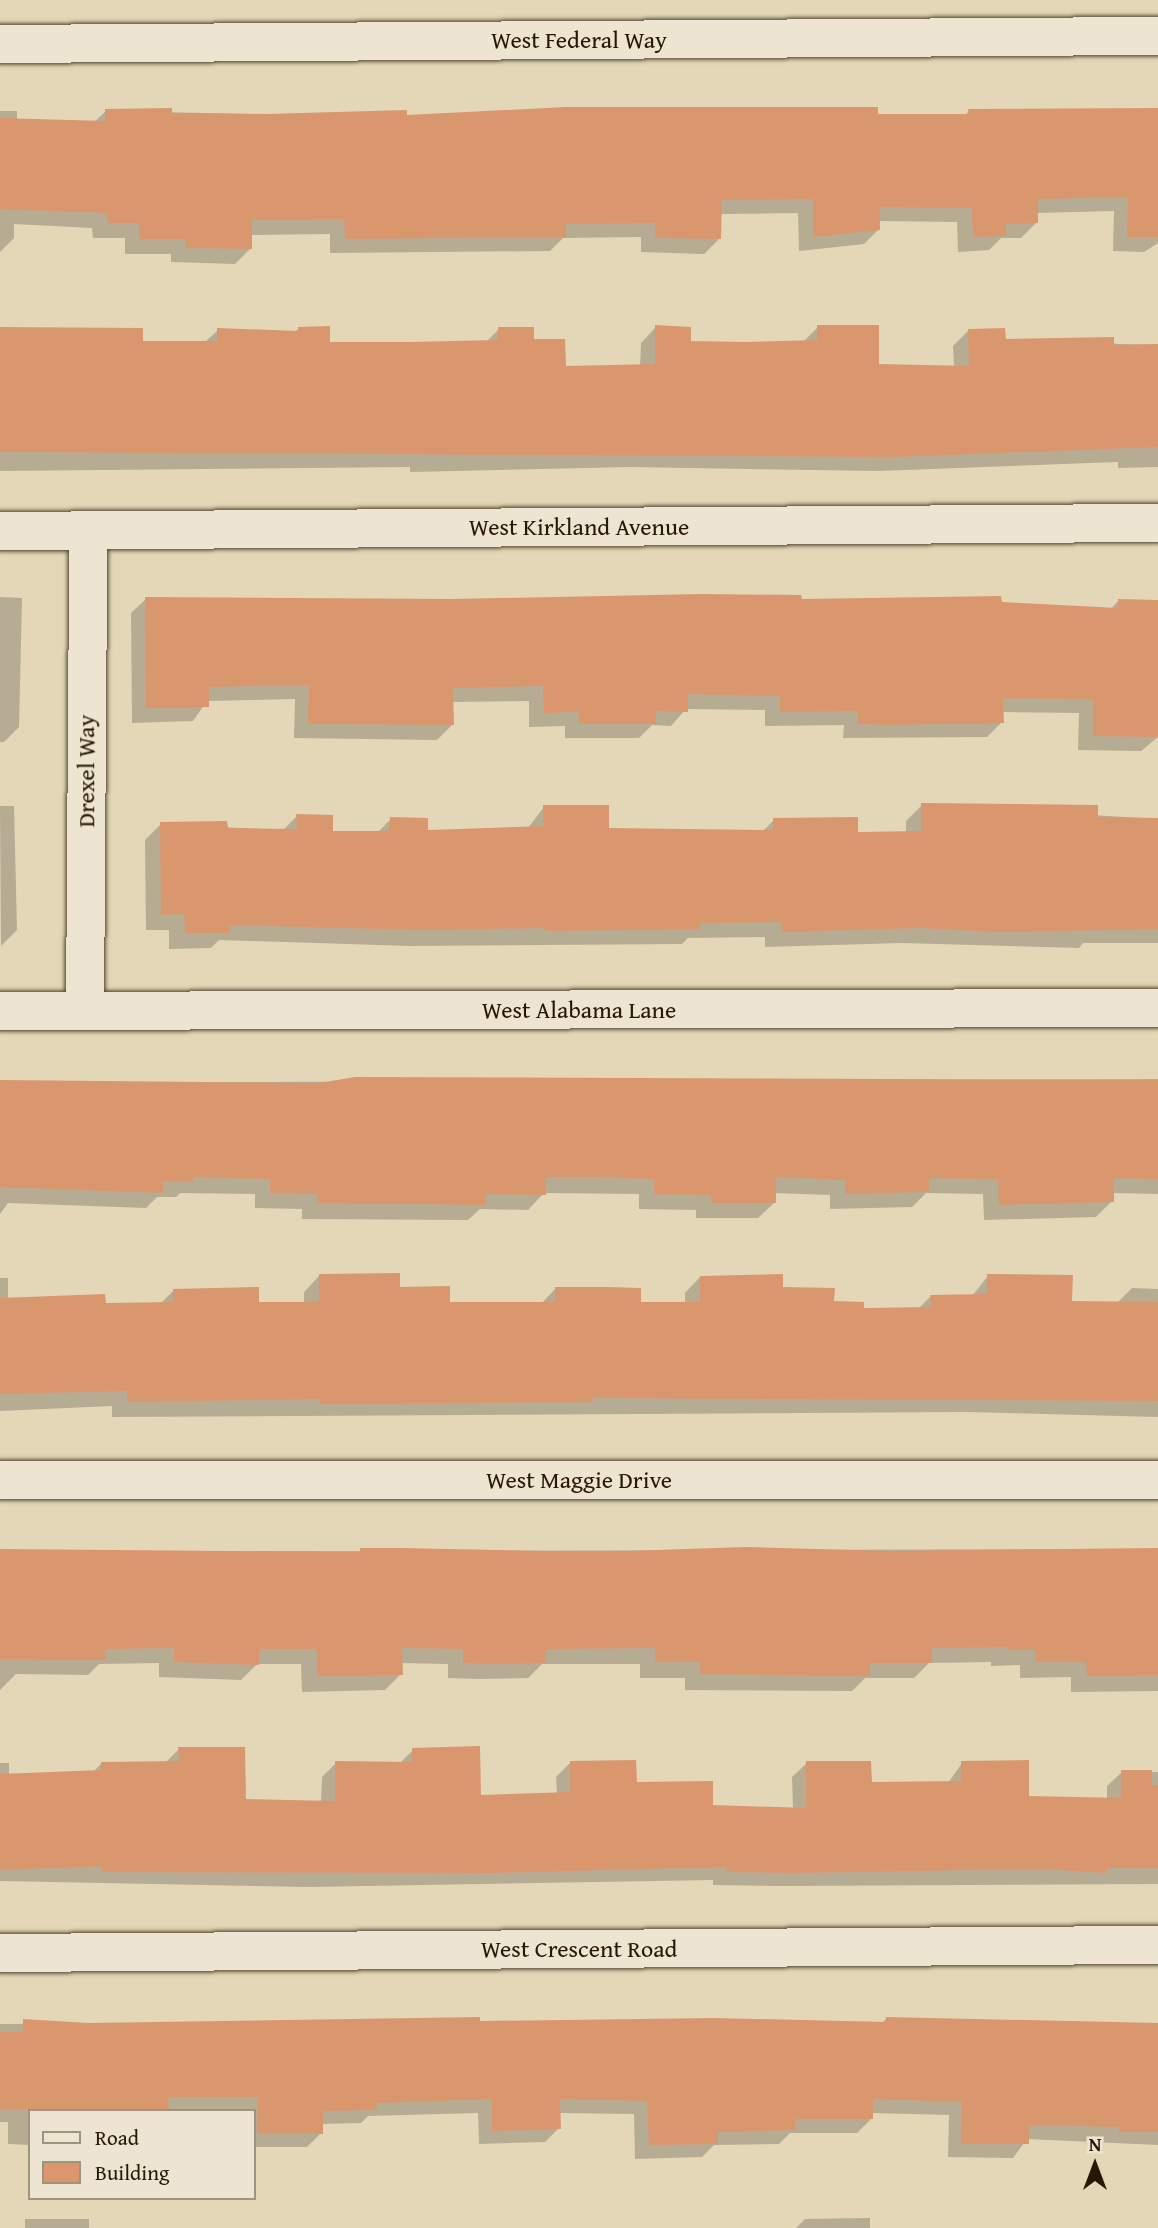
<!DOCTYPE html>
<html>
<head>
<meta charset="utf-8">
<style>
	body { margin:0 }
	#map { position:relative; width:1158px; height:2228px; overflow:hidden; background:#e3d7b8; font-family:"Gentium Book Plus",serif }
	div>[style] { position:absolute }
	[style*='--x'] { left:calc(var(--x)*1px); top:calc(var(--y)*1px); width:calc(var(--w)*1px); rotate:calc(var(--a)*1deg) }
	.shadow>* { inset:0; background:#0003; transform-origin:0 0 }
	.building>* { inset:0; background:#da976e }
	.roads { filter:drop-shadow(0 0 2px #564730) drop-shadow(0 0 2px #564730) }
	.minor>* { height:38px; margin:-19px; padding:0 19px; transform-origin:19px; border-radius:19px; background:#ede5d1 }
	span { translate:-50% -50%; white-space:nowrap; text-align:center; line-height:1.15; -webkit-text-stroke:6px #ede5d1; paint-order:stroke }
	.street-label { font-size:24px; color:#271703 }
	.legend { position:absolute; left:28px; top:2109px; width:228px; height:91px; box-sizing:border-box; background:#ede5d1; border:2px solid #9e937f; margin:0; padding:9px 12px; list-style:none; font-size:21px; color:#271703 }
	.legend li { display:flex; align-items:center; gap:14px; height:35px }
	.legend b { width:35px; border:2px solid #9e937f }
	.north { position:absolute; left:1060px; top:2130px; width:70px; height:70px; -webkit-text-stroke:5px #ede5d1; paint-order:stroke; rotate:0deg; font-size:19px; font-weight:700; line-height:28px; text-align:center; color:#271703 }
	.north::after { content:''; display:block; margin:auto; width:24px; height:32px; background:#271703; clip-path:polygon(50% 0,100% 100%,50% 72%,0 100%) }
</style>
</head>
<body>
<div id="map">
	<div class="shadow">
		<div style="clip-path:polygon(1158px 110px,1158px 243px,1144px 252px,1113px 251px,1114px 211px,1036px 213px,1036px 223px,1021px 238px,1001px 238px,989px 250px,958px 252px,957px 222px,879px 221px,879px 229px,864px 244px,799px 251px,798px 213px,720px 214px,719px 239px,704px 254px,641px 252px,641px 237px,563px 238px,550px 251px,330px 253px,330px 234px,250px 235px,250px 249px,235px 264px,171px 262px,171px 254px,125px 254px,125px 238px,93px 238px,92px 228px,14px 224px,14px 238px,0 252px,0 111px,17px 111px,17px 120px,94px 122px,106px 111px,405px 117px,964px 116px,969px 111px)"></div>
		<div style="clip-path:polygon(656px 327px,689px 342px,803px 342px,818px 327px,877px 366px,954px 368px,953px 346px,969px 330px,1004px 341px,1158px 345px,1158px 467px,1118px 468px,1118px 462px,879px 471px,629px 467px,410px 472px,410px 467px,0 471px,0 329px,141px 342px,205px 342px,218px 330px,295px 332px,299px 328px,328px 343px,486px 342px,499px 329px,533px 341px,564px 367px,640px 366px,641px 343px)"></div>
		<div style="clip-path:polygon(0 597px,22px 598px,19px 727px,4px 742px,0 742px)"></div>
		<div style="clip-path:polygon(146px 599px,800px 601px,1110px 610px,1118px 601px,1158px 602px,1158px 737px,1141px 751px,1078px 750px,1079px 713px,1002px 712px,1002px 722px,987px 737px,843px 738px,844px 725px,765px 726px,765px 710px,686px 709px,671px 726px,652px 725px,639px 738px,565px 738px,565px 726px,529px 727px,529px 701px,452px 702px,452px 725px,437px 740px,294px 738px,295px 699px,207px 701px,193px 721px,132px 723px,131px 613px)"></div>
		<div style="clip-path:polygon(922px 805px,1158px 819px,1158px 943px,1083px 943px,1079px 948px,902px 943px,765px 947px,765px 937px,688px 938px,682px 944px,410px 946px,219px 940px,211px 948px,169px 949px,169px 930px,146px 930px,145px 840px,161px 824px,283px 830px,297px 816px,331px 833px,377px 833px,391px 819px,426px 832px,528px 828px,544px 807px,607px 830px,762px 832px,774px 820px,856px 834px,906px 833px,906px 821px)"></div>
		<div style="clip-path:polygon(0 806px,14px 806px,17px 930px,1px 946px)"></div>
		<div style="clip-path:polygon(1158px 1079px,1158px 1194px,1112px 1193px,1112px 1201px,1096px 1217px,984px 1220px,983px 1194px,926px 1193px,912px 1207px,830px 1209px,830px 1195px,774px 1193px,774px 1203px,758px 1218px,696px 1218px,696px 1210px,639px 1209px,639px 1194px,544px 1193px,528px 1210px,480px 1209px,468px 1220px,302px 1219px,302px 1209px,255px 1208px,255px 1194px,180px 1193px,176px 1197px,157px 1197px,146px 1208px,8px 1203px,0 1214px,0 1083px)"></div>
		<div style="clip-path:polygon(319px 1276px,399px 1289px,449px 1304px,541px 1304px,555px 1289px,639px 1303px,685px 1304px,685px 1293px,700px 1277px,781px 1289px,863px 1310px,918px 1309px,931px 1296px,972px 1296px,988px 1276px,1071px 1303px,1117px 1303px,1132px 1288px,1158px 1289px,1158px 1417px,968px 1412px,112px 1417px,112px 1406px,0 1411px,0 1278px,8px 1278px,8px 1299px,104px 1305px,160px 1304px,173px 1291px,258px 1303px,304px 1303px,304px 1292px)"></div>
		<div style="clip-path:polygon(1158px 1549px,1158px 1691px,1071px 1692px,1071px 1677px,1020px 1678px,1020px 1665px,991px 1666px,991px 1662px,929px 1663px,914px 1678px,865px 1678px,852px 1691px,685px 1690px,685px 1678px,640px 1678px,640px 1664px,542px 1664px,528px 1678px,480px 1679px,448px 1678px,448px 1664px,401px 1663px,401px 1674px,385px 1690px,302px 1692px,301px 1664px,257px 1664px,241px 1680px,159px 1677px,159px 1663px,99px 1664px,88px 1675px,16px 1674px,0 1690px,0 1552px)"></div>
		<div style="clip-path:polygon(179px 1749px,244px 1801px,321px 1802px,322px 1777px,336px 1763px,399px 1764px,413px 1750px,479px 1797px,557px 1794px,556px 1777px,570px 1763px,711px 1807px,793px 1809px,792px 1777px,807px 1763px,870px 1784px,948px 1783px,962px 1763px,1027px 1798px,1107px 1799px,1107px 1786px,1122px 1772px,1158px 1772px,1158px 1884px,778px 1886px,713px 1885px,713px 1880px,308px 1887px,0 1881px,0 1763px,9px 1763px,9px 1775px,93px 1772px,101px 1764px,165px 1763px)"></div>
		<div style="clip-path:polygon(886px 2019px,1158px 2024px,1158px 2145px,1027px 2139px,1013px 2158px,948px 2157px,949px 2115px,871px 2113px,871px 2119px,857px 2133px,790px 2133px,779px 2144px,714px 2145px,702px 2157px,635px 2159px,634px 2114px,558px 2113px,559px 2128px,545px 2142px,479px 2144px,478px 2113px,368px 2116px,361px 2123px,321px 2124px,321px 2133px,307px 2147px,254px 2147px,254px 2111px,30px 2111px,30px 2145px,8px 2144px,8px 2122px,0 2122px,0 2024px,714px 2020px,881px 2024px)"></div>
		<div style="clip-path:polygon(870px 2218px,870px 2228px,796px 2228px,805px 2219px)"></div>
		<div style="left:25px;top:2219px;width:64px;height:13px"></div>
	</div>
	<div class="building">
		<div style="clip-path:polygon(565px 107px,878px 107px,878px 114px,969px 114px,968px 109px,1158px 108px,1158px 237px,1127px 237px,1128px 197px,1038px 199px,1038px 223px,1006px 224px,1006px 236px,973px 237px,972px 208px,880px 207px,880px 230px,813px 237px,813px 199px,722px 200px,721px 239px,655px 238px,655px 223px,566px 224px,566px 237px,345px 239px,344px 219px,252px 220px,252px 249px,185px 248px,186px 239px,139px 239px,139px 223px,107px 223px,107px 213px,0 209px,0 118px,105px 121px,105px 109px,172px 108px,172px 113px,266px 114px,407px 110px,407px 115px)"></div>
		<div style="clip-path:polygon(655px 325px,691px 327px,691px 341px,746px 342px,817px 340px,817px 325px,879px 325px,879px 364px,969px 366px,968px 329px,1005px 328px,1006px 339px,1114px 337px,1114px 345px,1158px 344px,1158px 447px,895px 457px,0 452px,0 327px,143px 328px,143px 341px,217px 341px,217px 328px,298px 331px,298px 327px,330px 326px,330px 342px,409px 342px,498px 340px,498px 327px,534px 327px,534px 339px,565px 339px,566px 366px,655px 364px)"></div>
		<div style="clip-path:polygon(702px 594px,801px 595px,802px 599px,1001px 596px,1002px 602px,1118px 608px,1118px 599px,1158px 600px,1158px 737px,1093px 736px,1093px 699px,1003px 698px,1004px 723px,891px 725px,858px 724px,858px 711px,780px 712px,780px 696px,688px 694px,688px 712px,656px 711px,656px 724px,579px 724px,579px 712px,544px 713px,543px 686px,453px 688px,454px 725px,308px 724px,309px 685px,209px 687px,209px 707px,146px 708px,145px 597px,452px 599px)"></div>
		<div style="clip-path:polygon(921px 803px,1098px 805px,1098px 817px,1158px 818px,1158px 929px,1001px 932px,919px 928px,781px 932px,781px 922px,700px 923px,700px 929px,545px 931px,545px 928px,427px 930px,229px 925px,229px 933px,185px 933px,184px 914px,161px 915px,160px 822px,227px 821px,228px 828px,297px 829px,296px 814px,333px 815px,333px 831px,389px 831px,390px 817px,428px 818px,428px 830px,543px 826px,543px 805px,609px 805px,609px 828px,773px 830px,773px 818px,858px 817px,858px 832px,921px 831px)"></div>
		<div style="clip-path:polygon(355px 1077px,1158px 1080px,1158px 1179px,1114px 1178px,1114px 1202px,999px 1205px,998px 1179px,929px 1178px,929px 1192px,845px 1194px,845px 1180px,776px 1177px,776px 1203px,711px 1203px,711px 1195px,654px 1194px,654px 1179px,603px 1177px,546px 1177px,546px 1195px,486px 1194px,485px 1205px,317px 1203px,317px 1194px,270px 1193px,270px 1179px,193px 1177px,193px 1182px,163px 1181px,163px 1193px,0 1187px,0 1080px,319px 1083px)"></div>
		<div style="clip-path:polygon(400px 1273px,400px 1287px,450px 1286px,450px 1302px,555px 1302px,555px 1287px,607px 1287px,641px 1288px,641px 1302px,700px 1302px,700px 1276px,783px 1274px,783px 1287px,835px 1288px,834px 1301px,864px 1302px,864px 1308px,931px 1307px,930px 1295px,987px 1294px,987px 1274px,1073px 1275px,1072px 1301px,1158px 1302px,1158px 1401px,593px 1398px,593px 1402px,320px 1404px,320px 1399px,127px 1402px,127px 1391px,0 1394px,0 1298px,105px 1294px,106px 1303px,173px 1302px,173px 1289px,259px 1287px,259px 1302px,319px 1302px,319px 1274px)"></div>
		<div style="clip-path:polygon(745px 1547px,890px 1551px,1158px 1548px,1158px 1675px,1087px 1676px,1086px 1662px,1036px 1662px,1035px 1650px,1007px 1650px,1007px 1647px,932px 1648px,932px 1663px,870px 1663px,870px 1676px,700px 1674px,700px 1662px,655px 1662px,655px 1648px,546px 1649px,546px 1663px,497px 1664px,463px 1663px,463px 1649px,402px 1648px,403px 1675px,317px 1676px,317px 1649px,259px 1649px,259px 1665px,174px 1662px,174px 1648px,106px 1649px,106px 1660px,0 1659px,0 1549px,360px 1552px,360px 1548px,401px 1548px,598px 1552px)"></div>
		<div style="clip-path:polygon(480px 1746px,481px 1795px,570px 1792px,570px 1761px,636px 1760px,637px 1782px,713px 1781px,713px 1805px,806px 1808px,806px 1761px,871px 1761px,872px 1782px,961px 1781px,961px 1761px,1029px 1760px,1029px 1796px,1121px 1798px,1121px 1770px,1152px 1770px,1152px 1785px,1158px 1785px,1158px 1868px,1107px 1868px,1107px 1873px,1041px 1869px,794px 1873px,726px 1872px,727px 1867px,493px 1873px,102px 1872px,102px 1866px,0 1870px,0 1774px,101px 1770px,101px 1762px,179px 1761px,178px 1747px,245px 1747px,246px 1799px,335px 1801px,335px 1761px,412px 1762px,412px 1748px)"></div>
		<div style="clip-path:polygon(480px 2017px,480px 2021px,714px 2018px,886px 2022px,886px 2017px,1158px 2023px,1158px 2132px,1119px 2132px,1119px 2127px,1029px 2125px,1029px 2144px,961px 2144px,962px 2102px,873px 2099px,873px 2119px,795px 2119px,795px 2130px,718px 2132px,718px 2144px,649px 2145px,647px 2101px,560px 2099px,561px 2129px,492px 2131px,492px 2099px,376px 2103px,377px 2110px,323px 2111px,323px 2134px,257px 2133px,258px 2097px,168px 2097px,169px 2111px,0 2109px,0 2032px,23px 2032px,23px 2019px,88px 2023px)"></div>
	</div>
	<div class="roads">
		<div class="minor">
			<div style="--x:0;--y:44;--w:1158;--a:-0.4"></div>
			<div style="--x:0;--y:531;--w:1158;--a:-0.4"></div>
			<div style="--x:0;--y:1011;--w:1158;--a:-0.15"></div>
			<div style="--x:85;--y:1011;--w:481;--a:-89.6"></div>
			<div style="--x:0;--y:1480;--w:1158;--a:0"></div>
			<div style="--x:0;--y:1953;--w:1158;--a:-0.4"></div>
		</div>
	</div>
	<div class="street-label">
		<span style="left:579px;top:40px">West Federal Way</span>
		<span style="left:579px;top:527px">West Kirkland Avenue</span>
		<span style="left:86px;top:771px;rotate:-90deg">Drexel Way</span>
		<span style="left:579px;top:1010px">West Alabama Lane</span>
		<span style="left:579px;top:1480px">West Maggie Drive</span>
		<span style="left:579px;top:1949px">West Crescent Road</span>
	</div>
	<ul class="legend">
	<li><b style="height:9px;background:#ede5d1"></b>Road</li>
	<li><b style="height:19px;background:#da976e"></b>Building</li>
	</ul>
	<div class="north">N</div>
</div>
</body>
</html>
